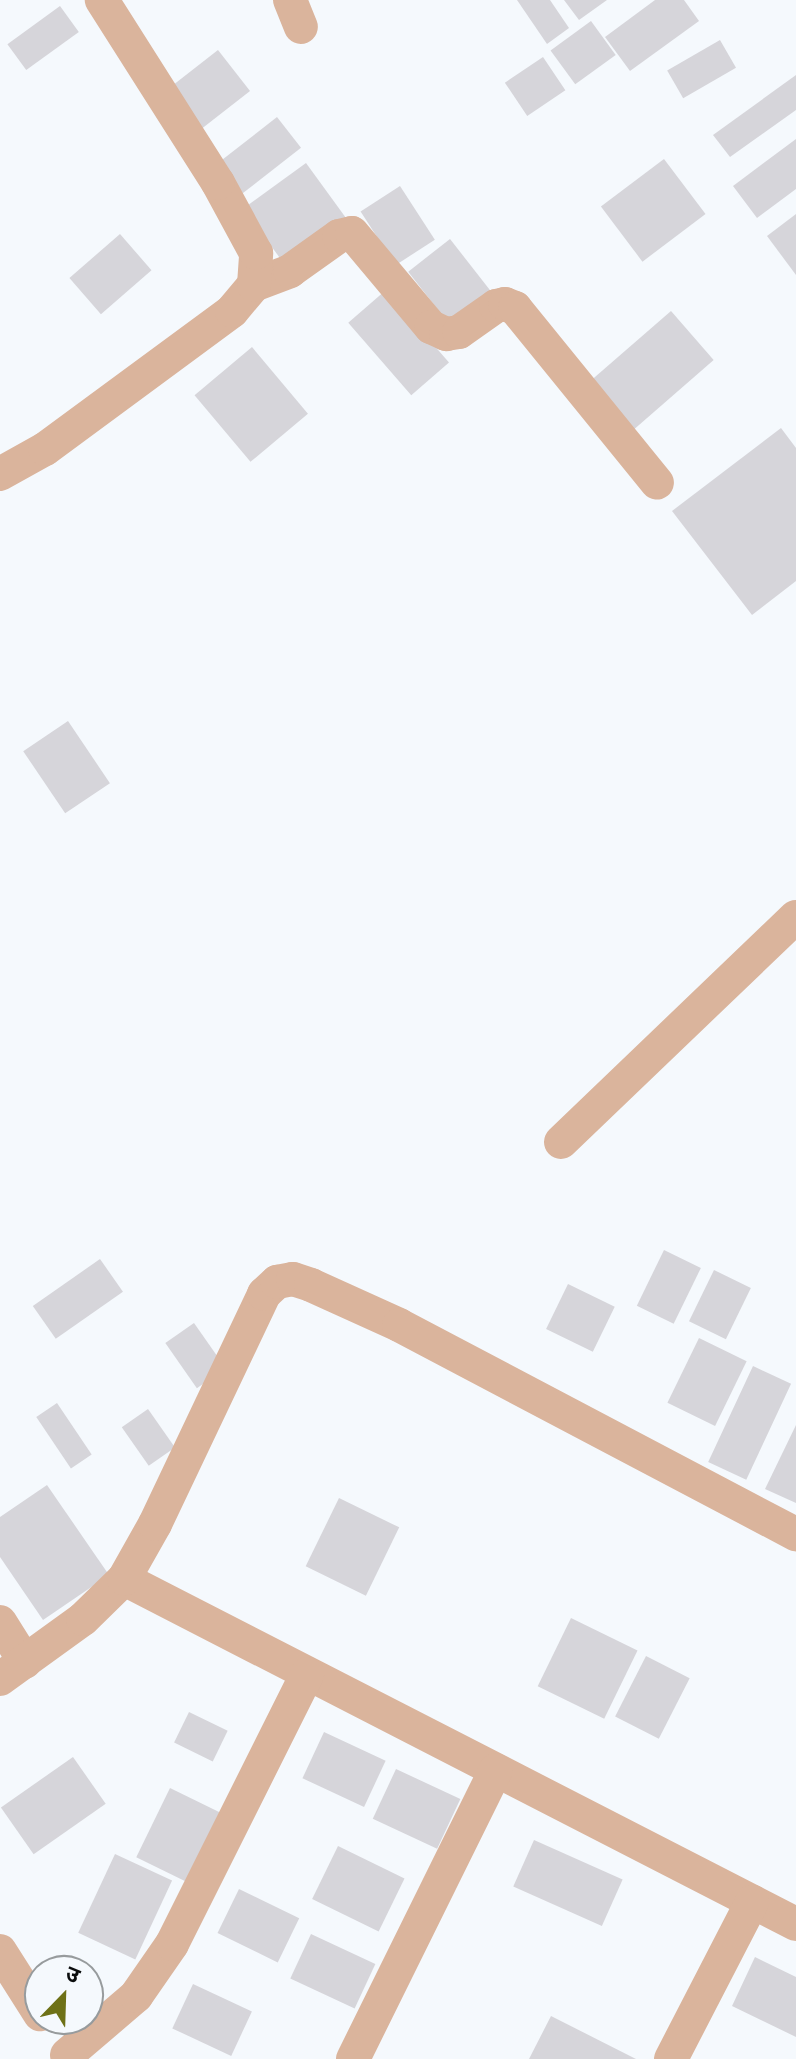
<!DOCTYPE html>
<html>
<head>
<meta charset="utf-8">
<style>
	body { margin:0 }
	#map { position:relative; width:796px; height:2059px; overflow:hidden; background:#f5f9fd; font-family:"Roboto Serif","Noto Sans Devanagari",serif }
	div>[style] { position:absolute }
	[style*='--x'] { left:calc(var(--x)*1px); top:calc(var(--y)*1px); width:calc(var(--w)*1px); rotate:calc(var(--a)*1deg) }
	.building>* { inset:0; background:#d6d5da; transform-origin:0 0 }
	.minor>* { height:34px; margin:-17px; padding:0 17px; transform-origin:17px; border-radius:17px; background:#dab49c }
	span { translate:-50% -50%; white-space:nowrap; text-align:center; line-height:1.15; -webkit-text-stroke:8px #f5f9fd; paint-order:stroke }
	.north { position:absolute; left:24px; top:1955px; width:80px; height:80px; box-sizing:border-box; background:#f5f9fd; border:2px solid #979b9d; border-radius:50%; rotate:23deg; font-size:22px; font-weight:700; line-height:32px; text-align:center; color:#0b0d0e }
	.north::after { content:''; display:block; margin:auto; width:28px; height:36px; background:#6e7117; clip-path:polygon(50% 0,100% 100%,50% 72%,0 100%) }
</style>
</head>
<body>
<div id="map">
	<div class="building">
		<div style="clip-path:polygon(517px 0,550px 0,569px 28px,547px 44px)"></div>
		<div style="clip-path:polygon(564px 0,607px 0,579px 20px)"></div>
		<div style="clip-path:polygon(655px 0,684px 0,699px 21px,630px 71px,605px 37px)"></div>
		<div style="left:60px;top:6px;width:32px;height:65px;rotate:54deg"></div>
		<div style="left:591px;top:21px;width:42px;height:50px;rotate:54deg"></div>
		<div style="left:720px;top:40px;width:32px;height:61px;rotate:60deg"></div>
		<div style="left:218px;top:50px;width:52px;height:61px;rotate:52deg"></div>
		<div style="left:543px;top:57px;width:40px;height:46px;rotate:56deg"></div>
		<div style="clip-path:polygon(796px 75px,796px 110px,730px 157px,713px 135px)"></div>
		<div style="left:277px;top:117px;width:39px;height:74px;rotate:52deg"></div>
		<div style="clip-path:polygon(796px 139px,796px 189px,757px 218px,733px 186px)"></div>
		<div style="left:664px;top:159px;width:69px;height:79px;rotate:53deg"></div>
		<div style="left:306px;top:163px;width:69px;height:77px;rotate:54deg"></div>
		<div style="left:400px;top:186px;width:64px;height:47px;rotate:57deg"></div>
		<div style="clip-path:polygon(796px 214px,796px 275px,767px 236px)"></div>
		<div style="left:120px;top:234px;width:48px;height:67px;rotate:49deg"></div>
		<div style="left:450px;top:239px;width:73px;height:53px;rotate:52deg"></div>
		<div style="left:386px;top:290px;width:96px;height:50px;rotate:49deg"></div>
		<div style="left:671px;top:311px;width:65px;height:116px;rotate:49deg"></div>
		<div style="left:252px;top:347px;width:87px;height:75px;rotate:50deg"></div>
		<div style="clip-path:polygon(781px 428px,796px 448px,796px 581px,752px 615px,672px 511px)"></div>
		<div style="left:68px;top:721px;width:75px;height:54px;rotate:56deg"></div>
		<div style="left:664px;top:1250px;width:41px;height:62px;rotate:26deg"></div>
		<div style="left:100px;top:1259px;width:40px;height:82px;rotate:55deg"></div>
		<div style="left:714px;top:1270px;width:41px;height:57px;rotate:26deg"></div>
		<div style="left:568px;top:1284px;width:52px;height:50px;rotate:26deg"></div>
		<div style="left:194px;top:1323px;width:55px;height:35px;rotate:55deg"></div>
		<div style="left:699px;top:1338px;width:53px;height:72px;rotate:26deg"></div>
		<div style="left:753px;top:1366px;width:42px;height:106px;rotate:25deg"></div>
		<div style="left:57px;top:1403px;width:62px;height:25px;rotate:56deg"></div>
		<div style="left:148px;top:1409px;width:47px;height:32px;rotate:55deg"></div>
		<div style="clip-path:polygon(796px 1425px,796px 1503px,765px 1489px)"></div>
		<div style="clip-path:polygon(47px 1485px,109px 1575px,43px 1620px,0 1557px,0 1517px)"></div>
		<div style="left:339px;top:1498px;width:67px;height:76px;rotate:26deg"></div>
		<div style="left:571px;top:1618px;width:74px;height:76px;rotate:26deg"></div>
		<div style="left:646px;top:1656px;width:49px;height:68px;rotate:27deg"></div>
		<div style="left:189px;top:1712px;width:43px;height:34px;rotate:26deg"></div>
		<div style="left:324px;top:1732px;width:68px;height:51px;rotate:25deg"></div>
		<div style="left:73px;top:1757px;width:57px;height:88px;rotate:55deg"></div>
		<div style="left:396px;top:1769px;width:71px;height:55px;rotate:25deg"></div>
		<div style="left:170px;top:1788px;width:62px;height:77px;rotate:26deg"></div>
		<div style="left:534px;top:1840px;width:97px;height:51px;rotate:24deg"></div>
		<div style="left:338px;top:1846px;width:74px;height:59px;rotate:26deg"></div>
		<div style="left:115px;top:1854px;width:63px;height:87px;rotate:25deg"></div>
		<div style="left:239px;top:1889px;width:67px;height:49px;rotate:26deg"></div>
		<div style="left:311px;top:1934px;width:71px;height:49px;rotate:25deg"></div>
		<div style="clip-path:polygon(755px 1957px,796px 1977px,796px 2037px,732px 2006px)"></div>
		<div style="left:193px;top:1984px;width:65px;height:49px;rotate:25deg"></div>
		<div style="clip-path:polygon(551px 2016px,636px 2059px,529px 2059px)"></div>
	</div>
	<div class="minor">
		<div style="--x:290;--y:0;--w:29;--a:68"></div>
		<div style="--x:254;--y:285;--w:39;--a:-21"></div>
		<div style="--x:290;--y:271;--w:60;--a:-35.5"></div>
		<div style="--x:339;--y:236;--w:13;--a:-13"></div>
		<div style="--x:352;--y:233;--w:123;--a:50"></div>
		<div style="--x:431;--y:327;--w:17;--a:25"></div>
		<div style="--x:446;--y:334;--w:13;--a:-9"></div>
		<div style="--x:459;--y:332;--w:45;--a:-35.1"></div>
		<div style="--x:496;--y:306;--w:9;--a:-13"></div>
		<div style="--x:505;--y:304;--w:11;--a:22"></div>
		<div style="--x:515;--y:308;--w:225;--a:50.9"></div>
		<div style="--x:0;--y:474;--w:51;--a:-29.1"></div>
		<div style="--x:45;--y:449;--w:232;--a:-36.4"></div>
		<div style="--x:232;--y:311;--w:34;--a:-50"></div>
		<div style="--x:254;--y:285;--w:32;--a:-86"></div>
		<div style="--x:256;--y:253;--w:80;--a:-118.5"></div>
		<div style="--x:218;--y:183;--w:217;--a:-122.4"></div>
		<div style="--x:561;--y:1142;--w:325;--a:-43.8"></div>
		<div style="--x:124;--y:1579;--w:755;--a:27.18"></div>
		<div style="--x:0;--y:1622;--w:47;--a:58"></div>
		<div style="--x:0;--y:1679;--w:102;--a:-35.9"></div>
		<div style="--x:83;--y:1619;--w:57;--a:-44.3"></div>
		<div style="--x:124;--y:1579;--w:63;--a:-60.6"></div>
		<div style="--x:155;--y:1524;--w:255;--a:-64.6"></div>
		<div style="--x:264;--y:1294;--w:18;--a:-43"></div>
		<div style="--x:277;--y:1282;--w:16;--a:-11"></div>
		<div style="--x:293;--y:1279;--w:19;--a:18"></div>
		<div style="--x:311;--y:1285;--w:97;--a:24.4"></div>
		<div style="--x:399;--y:1325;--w:449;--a:27.8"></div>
		<div style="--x:0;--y:1951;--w:75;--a:57.6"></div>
		<div style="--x:67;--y:2055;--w:91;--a:-40.5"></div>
		<div style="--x:136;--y:1996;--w:63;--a:-55.3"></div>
		<div style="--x:172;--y:1944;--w:302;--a:-63.4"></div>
		<div style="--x:353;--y:2059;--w:322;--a:-63.7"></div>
		<div style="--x:671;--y:2059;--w:177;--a:-62.7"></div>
	</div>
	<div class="north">उ</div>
</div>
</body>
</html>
